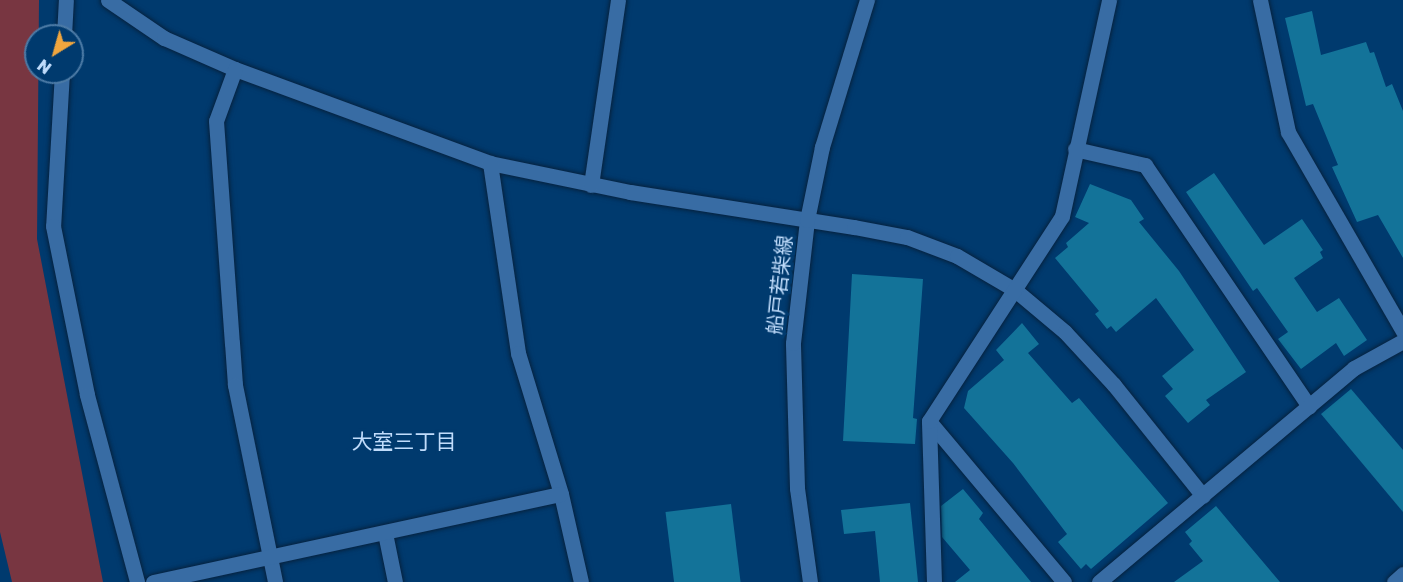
<!DOCTYPE html>
<html>
<head>
<meta charset="utf-8">
<style>
	body { margin:0 }
	#map { position:relative; width:1403px; height:582px; overflow:hidden; background:#003a6e; font-family:"Golos Text","Noto Sans JP",sans-serif }
	div>[style] { position:absolute }
	[style*='--x'] { left:calc(var(--x)*1px); top:calc(var(--y)*1px); width:calc(var(--w)*1px); rotate:calc(var(--a)*1deg) }
	.green>* { inset:0; background:#783641 }
	.building>* { inset:0; background:#137399; transform-origin:0 0 }
	.roads { filter:drop-shadow(0 0 2px #06223e) drop-shadow(0 0 2px #06223e) }
	.minor>* { height:15px; margin:-7.5px; padding:0 7.5px; transform-origin:7.5px; border-radius:7.5px; background:#386ca4 }
	span { translate:-50% -50%; white-space:nowrap; text-align:center; line-height:1.15; -webkit-text-stroke:6px #003a6e; paint-order:stroke }
	.street-label { font-size:20px; color:#c0dcfb }
	.neighbourhood-label { font-size:21px; color:#c0dcfb }
	.north { position:absolute; left:24px; top:24px; width:60px; height:60px; box-sizing:border-box; background:#003a6e; border:2px solid #4d7ba6; border-radius:50%; rotate:217deg; font-size:16px; font-weight:700; line-height:24px; text-align:center; color:#c0dcfb }
	.north::after { content:''; display:block; margin:auto; width:21px; height:27px; background:#f0a63e; clip-path:polygon(50% 0,100% 100%,50% 72%,0 100%) }
</style>
</head>
<body>
<div id="map">
	<div class="green">
		<div style="clip-path:polygon(0 0,39px 0,37px 239px,103px 582px,12px 582px,0 532px)"></div>
	</div>
	<div class="building">
		<div style="clip-path:polygon(1312px 11px,1321px 55px,1366px 42px,1370px 53px,1374px 52px,1386px 87px,1392px 84px,1403px 111px,1403px 258px,1378px 215px,1357px 222px,1332px 167px,1338px 165px,1313px 104px,1306px 106px,1285px 18px)"></div>
		<div style="clip-path:polygon(1214px 173px,1264px 245px,1302px 219px,1323px 250px,1320px 252px,1323px 258px,1294px 278px,1317px 312px,1339px 298px,1367px 340px,1344px 356px,1336px 343px,1301px 369px,1278px 339px,1288px 332px,1257px 288px,1253px 291px,1186px 192px)"></div>
		<div style="clip-path:polygon(1090px 184px,1131px 200px,1144px 219px,1139px 222px,1179px 271px,1246px 372px,1206px 400px,1210px 405px,1188px 423px,1165px 396px,1173px 389px,1162px 376px,1194px 350px,1156px 298px,1116px 332px,1111px 326px,1107px 329px,1095px 314px,1099px 311px,1055px 258px,1068px 247px,1066px 243px,1089px 223px,1075px 217px)"></div>
		<div style="clip-path:polygon(852px 274px,923px 279px,913px 418px,917px 419px,915px 444px,843px 441px)"></div>
		<div style="clip-path:polygon(1022px 323px,1039px 344px,1028px 353px,1072px 403px,1079px 398px,1168px 503px,1091px 569px,1086px 564px,1081px 569px,1058px 542px,1067px 534px,1013px 463px,964px 408px,968px 391px,1004px 360px,996px 350px)"></div>
		<div style="clip-path:polygon(1351px 389px,1403px 450px,1403px 512px,1321px 414px)"></div>
		<div style="clip-path:polygon(963px 489px,983px 513px,979px 519px,1031px 582px,955px 582px,970px 570px,942px 537px,941px 506px)"></div>
		<div style="clip-path:polygon(910px 503px,918px 582px,880px 582px,875px 531px,844px 534px,841px 510px)"></div>
		<div style="left:731px;top:504px;width:79px;height:66px;rotate:83deg"></div>
		<div style="clip-path:polygon(1216px 506px,1247px 543px,1280px 582px,1174px 582px,1203px 561px,1189px 544px,1192px 541px,1185px 532px)"></div>
	</div>
	<div class="roads">
		<div class="minor">
			<div style="--x:108;--y:0;--w:68;--a:34.2"></div>
			<div style="--x:164;--y:38;--w:77;--a:23.6"></div>
			<div style="--x:235;--y:69;--w:272;--a:20.2"></div>
			<div style="--x:490;--y:163;--w:143;--a:11.7"></div>
			<div style="--x:630;--y:192;--w:227;--a:8.9"></div>
			<div style="--x:854;--y:227;--w:54;--a:10.7"></div>
			<div style="--x:907;--y:237;--w:53;--a:20.8"></div>
			<div style="--x:957;--y:256;--w:67;--a:30.4"></div>
			<div style="--x:1015;--y:290;--w:65;--a:40"></div>
			<div style="--x:1065;--y:332;--w:72;--a:47.2"></div>
			<div style="--x:1114;--y:385;--w:142;--a:51.3"></div>
			<div style="--x:1260;--y:0;--w:135;--a:78"></div>
			<div style="--x:1288;--y:132;--w:230;--a:60"></div>
			<div style="--x:64;--y:36;--w:36;--a:-87"></div>
			<div style="--x:235;--y:69;--w:55;--a:110.1"></div>
			<div style="--x:216;--y:121;--w:223;--a:85.9"></div>
			<div style="--x:232;--y:343;--w:42;--a:85.9"></div>
			<div style="--x:235;--y:385;--w:201;--a:78.5"></div>
			<div style="--x:62;--y:72;--w:154;--a:93.3"></div>
			<div style="--x:53;--y:226;--w:172;--a:78.6"></div>
			<div style="--x:87;--y:395;--w:194;--a:75"></div>
			<div style="--x:1075;--y:149;--w:72;--a:12.9"></div>
			<div style="--x:1145;--y:165;--w:292;--a:55.8"></div>
			<div style="--x:490;--y:163;--w:192;--a:81.6"></div>
			<div style="--x:518;--y:353;--w:147;--a:73"></div>
			<div style="--x:561;--y:494;--w:90;--a:77.2"></div>
			<div style="--x:591;--y:185;--w:187;--a:-81.7"></div>
			<div style="--x:929;--y:421;--w:210;--a:50"></div>
			<div style="--x:385;--y:533;--w:50;--a:78.5"></div>
			<div style="--x:153;--y:582;--w:417;--a:-12.2"></div>
			<div style="--x:810;--y:582;--w:95;--a:-97.9"></div>
			<div style="--x:797;--y:488;--w:145;--a:-91.6"></div>
			<div style="--x:793;--y:343;--w:124;--a:-83.5"></div>
			<div style="--x:807;--y:220;--w:75;--a:-78.4"></div>
			<div style="--x:822;--y:147;--w:154;--a:-73"></div>
			<div style="--x:934;--y:582;--w:161;--a:-91.8"></div>
			<div style="--x:929;--y:421;--w:244;--a:-57"></div>
			<div style="--x:1062;--y:216;--w:221;--a:-77.7"></div>
			<div style="--x:1099;--y:582;--w:333;--a:-40"></div>
			<div style="--x:1354;--y:368;--w:56;--a:-28.9"></div>
			<div style="--x:1394;--y:582;--w:12;--a:-42"></div>
		</div>
	</div>
	<div class="street-label">
		<span style="left:779px;top:285px;rotate:-84deg">船戸若柴線</span>
	</div>
	<div class="neighbourhood-label">
		<span style="left:404px;top:441px">大室三丁目</span>
	</div>
	<div class="north">N</div>
</div>
</body>
</html>
